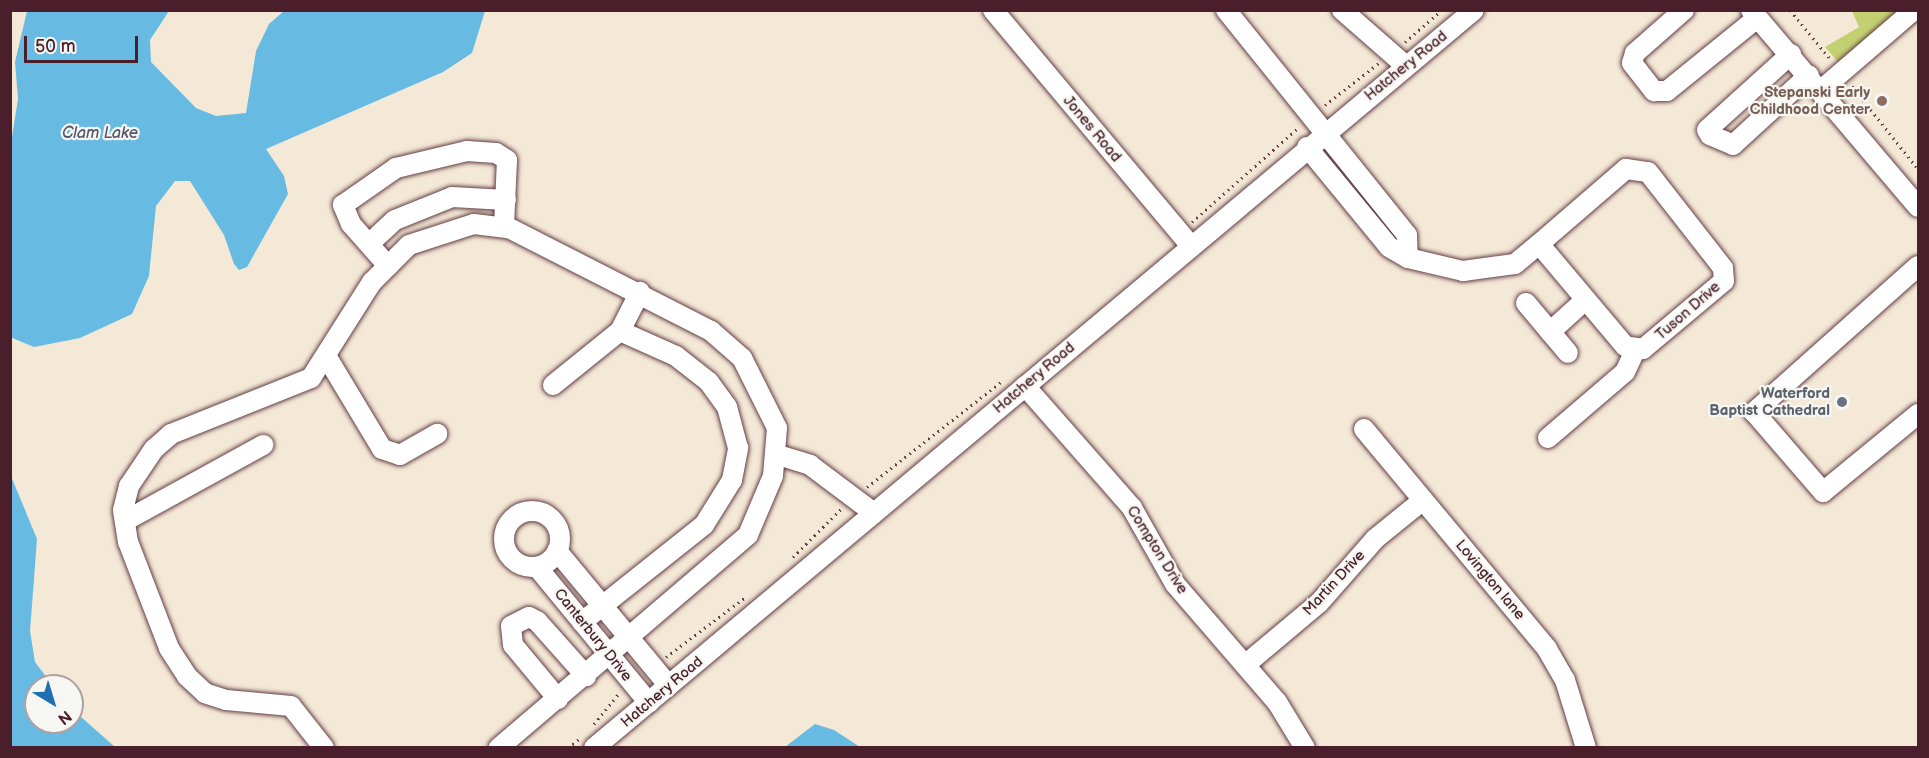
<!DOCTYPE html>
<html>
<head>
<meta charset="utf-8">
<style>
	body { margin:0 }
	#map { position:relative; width:1929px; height:758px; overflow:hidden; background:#f4e8d6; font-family:"Balsamiq Sans",sans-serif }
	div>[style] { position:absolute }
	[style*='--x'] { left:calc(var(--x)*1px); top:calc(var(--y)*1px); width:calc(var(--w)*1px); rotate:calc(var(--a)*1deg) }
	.green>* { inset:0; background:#c3d072 }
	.water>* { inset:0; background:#67bbe3 }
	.path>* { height:3px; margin-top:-1.5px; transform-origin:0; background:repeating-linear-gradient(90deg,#643d45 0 1.5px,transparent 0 6px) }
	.roads { filter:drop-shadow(0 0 2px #643d45) drop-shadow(0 0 2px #643d45) }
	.minor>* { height:20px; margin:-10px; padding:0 10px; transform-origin:10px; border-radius:10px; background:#fff }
	.minor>.ring { margin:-10px; padding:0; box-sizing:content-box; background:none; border:20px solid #fff; border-radius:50% }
	.dots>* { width:16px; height:16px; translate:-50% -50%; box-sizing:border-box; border:3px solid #f6f6f2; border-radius:50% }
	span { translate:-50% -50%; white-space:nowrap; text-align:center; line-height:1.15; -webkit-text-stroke:4.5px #f6f6f2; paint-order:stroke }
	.street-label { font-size:15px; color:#4a1f2b }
	.education-label { font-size:15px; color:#785e54; font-weight:700 }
	.right { translate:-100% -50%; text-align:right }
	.worship-label { font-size:15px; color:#5b616d; font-weight:700 }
	.water-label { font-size:16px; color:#54566b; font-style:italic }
	.frame { position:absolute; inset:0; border:12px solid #4a1f2b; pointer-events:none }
	.north { position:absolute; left:24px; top:674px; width:60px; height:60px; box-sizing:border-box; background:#f6f6f2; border:2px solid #b1a0a2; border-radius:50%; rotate:142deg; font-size:16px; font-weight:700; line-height:24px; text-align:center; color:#4a1f2b }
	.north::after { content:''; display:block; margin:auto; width:21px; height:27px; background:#1f6fb2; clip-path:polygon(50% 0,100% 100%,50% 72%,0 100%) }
	.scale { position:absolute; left:24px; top:36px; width:114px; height:27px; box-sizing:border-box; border:3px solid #4a1f2b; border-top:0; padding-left:8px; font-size:18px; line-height:21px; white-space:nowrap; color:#4a1f2b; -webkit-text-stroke:4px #f6f6f2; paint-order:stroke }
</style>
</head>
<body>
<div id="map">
	<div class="green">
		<div style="clip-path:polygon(1852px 11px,1918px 11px,1918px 22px,1847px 72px,1825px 47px,1859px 27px)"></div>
	</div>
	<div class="water">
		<div style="clip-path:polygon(27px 11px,169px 11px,150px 40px,151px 62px,196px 108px,216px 116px,246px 113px,256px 51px,269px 24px,284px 11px,485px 11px,472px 53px,443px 72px,266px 149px,284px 176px,288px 194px,247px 267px,239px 270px,234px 264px,224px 235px,190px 181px,175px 181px,156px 206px,149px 276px,132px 314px,80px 338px,34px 347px,10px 337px,10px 149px,18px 99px,15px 62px)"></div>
		<div style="clip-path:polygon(11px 476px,37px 539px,30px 631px,35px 662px,53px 686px,36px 686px,36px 722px,72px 722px,72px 709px,115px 747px,11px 747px)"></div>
		<div style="clip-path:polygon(815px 724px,834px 730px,860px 747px,785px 747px)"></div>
	</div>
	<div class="path">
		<div style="--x:1790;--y:10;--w:65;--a:50.6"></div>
		<div style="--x:1405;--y:42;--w:49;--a:-40.9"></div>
		<div style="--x:1852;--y:86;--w:106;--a:51.5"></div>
		<div style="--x:1325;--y:105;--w:68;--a:-37.9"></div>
		<div style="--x:1192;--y:222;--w:143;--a:-41.6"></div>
		<div style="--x:867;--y:487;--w:170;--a:-38.1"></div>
		<div style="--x:793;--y:557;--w:68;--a:-45"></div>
		<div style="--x:666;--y:657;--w:101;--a:-37"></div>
		<div style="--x:594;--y:724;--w:41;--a:-50.9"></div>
		<div style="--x:568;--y:748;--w:14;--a:-39"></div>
	</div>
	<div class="roads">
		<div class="minor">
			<div style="--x:993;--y:10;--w:309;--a:50"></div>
			<div style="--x:1226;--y:10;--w:289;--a:51.2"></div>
			<div style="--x:1407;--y:235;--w:23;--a:88"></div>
			<div style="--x:1342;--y:10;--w:85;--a:41.2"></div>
			<div style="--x:1684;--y:10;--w:65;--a:138.7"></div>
			<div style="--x:1635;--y:53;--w:10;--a:107"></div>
			<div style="--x:1632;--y:63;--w:36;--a:52"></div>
			<div style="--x:1654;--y:91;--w:13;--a:0"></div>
			<div style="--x:1667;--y:91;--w:116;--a:-39"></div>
			<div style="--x:1751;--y:10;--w:258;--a:49.7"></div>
			<div style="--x:1791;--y:54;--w:113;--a:137.9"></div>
			<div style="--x:1707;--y:130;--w:6;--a:59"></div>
			<div style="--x:1710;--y:135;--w:25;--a:23"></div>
			<div style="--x:1733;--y:145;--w:103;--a:-42.6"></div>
			<div style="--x:1821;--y:90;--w:123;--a:-40.7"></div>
			<div style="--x:1307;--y:147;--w:129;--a:50.6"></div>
			<div style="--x:1389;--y:247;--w:22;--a:30"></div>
			<div style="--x:1408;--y:258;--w:57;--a:13.3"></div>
			<div style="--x:1463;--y:271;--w:52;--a:-7.7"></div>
			<div style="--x:1515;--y:264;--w:31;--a:-40"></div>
			<div style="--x:1539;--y:244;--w:115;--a:-40.8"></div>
			<div style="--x:1626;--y:169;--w:22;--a:8"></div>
			<div style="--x:1648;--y:172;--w:122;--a:52"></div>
			<div style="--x:1723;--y:268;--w:13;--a:86"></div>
			<div style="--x:1724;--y:281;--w:106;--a:140"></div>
			<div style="--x:1643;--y:349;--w:18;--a:-171"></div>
			<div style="--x:1625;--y:346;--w:133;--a:-130.1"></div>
			<div style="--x:369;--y:244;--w:35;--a:-43"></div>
			<div style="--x:395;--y:220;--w:61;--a:-22"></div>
			<div style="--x:452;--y:197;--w:54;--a:3.2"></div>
			<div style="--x:388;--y:266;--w:56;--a:-131.4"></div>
			<div style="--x:351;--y:224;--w:21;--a:-113"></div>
			<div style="--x:343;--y:205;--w:65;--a:-34.9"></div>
			<div style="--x:396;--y:168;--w:73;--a:-13.5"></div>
			<div style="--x:467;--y:151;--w:29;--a:4"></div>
			<div style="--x:496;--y:153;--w:13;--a:32"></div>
			<div style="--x:507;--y:160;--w:67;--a:92.6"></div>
			<div style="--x:1918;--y:266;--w:220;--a:138.3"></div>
			<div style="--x:1754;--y:412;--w:106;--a:49.2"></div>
			<div style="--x:1823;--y:492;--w:123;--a:-39.4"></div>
			<div style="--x:1526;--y:303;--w:65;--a:50"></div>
			<div style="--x:1550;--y:332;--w:47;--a:-42.4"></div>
			<div style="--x:328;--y:359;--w:105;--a:59"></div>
			<div style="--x:382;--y:449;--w:19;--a:18"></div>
			<div style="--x:400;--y:455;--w:43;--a:-29.6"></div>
			<div style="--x:553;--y:385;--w:86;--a:-38.9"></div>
			<div style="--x:620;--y:331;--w:44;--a:-62.9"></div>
			<div style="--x:1025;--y:386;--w:162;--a:48.7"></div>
			<div style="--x:1132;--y:508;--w:87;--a:60.5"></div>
			<div style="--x:1175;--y:584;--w:156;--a:49.2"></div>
			<div style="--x:1277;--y:702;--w:54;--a:58.7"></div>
			<div style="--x:1364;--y:429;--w:286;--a:50.2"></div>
			<div style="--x:1547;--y:649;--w:36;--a:60"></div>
			<div style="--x:1565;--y:680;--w:71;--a:72.8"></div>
			<div style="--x:1548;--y:438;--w:101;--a:-40.6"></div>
			<div style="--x:1625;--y:372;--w:26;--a:-65"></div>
			<div style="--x:775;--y:454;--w:37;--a:17"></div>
			<div style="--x:810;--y:465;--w:80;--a:36.9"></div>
			<div class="ring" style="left:504px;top:511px;width:36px;height:36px"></div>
			<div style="--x:125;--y:521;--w:158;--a:-28.8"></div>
			<div style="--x:557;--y:551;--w:175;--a:50.3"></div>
			<div style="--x:537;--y:567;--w:176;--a:50.5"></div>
			<div style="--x:582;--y:622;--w:156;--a:-38.5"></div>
			<div style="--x:704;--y:525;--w:53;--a:-58.1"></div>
			<div style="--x:732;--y:480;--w:33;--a:-79"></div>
			<div style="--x:738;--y:448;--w:42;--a:-105"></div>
			<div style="--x:727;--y:407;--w:31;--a:-126"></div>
			<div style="--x:709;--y:382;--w:42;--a:-141.8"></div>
			<div style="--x:676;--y:356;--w:61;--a:-155.9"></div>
			<div style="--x:1245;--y:665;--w:97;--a:-40"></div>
			<div style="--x:1319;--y:603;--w:85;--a:-48.8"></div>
			<div style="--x:1375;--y:539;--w:62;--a:-39.1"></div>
			<div style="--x:558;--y:699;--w:70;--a:-129.8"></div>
			<div style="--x:513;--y:645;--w:19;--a:-96"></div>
			<div style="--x:511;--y:626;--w:20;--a:-27"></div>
			<div style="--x:529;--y:617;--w:9;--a:27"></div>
			<div style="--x:537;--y:621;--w:74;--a:48.3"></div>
			<div style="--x:324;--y:748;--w:53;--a:-128.2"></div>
			<div style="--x:291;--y:706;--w:65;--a:-174.7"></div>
			<div style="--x:226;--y:700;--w:22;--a:-162"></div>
			<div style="--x:205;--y:693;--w:25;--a:-137"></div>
			<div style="--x:187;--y:676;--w:33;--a:-123"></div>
			<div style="--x:169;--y:648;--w:114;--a:-111.1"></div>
			<div style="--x:128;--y:542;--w:32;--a:-99"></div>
			<div style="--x:123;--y:510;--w:25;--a:-76"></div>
			<div style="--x:129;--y:486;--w:45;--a:-56"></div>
			<div style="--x:154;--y:449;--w:23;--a:-41"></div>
			<div style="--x:171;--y:434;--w:151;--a:-21.8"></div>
			<div style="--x:311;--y:378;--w:114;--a:-57.6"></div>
			<div style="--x:372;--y:282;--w:52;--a:-45"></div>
			<div style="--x:409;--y:245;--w:68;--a:-17.9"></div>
			<div style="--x:474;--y:224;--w:35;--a:7"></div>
			<div style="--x:509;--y:228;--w:227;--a:27"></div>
			<div style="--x:711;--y:331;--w:41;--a:41.1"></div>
			<div style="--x:742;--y:358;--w:78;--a:63.4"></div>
			<div style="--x:777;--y:428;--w:48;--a:94.8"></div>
			<div style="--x:773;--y:476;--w:64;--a:113"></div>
			<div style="--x:748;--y:535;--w:328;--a:139.5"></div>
			<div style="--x:594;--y:748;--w:1148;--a:-39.98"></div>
		</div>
	</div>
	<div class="dots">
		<div style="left:1882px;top:101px;background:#8d6e63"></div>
		<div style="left:1842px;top:402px;background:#6b7280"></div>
	</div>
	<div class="street-label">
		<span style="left:1406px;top:66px;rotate:-39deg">Hatchery Road</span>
		<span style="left:1092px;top:129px;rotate:50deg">Jones Road</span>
		<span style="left:1688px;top:311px;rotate:-41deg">Tuson Drive</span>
		<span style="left:1034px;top:378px;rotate:-40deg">Hatchery Road</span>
		<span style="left:1157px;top:550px;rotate:58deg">Compton Drive</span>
		<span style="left:1490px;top:580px;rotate:50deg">Lovington lane</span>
		<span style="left:1334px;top:583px;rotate:-47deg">Martin Drive</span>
		<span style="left:593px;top:635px;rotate:51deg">Canterbury Drive</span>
		<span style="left:662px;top:692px;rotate:-40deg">Hatchery Road</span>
	</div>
	<div class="education-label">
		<span class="right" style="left:1870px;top:101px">Stepanski Early<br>Childhood Center</span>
	</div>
	<div class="worship-label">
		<span class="right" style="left:1830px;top:402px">Waterford<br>Baptist Cathedral</span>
	</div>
	<div class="water-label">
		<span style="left:100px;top:134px">Clam Lake</span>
	</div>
	<div class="frame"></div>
	<div class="north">N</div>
	<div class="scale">50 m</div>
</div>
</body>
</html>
